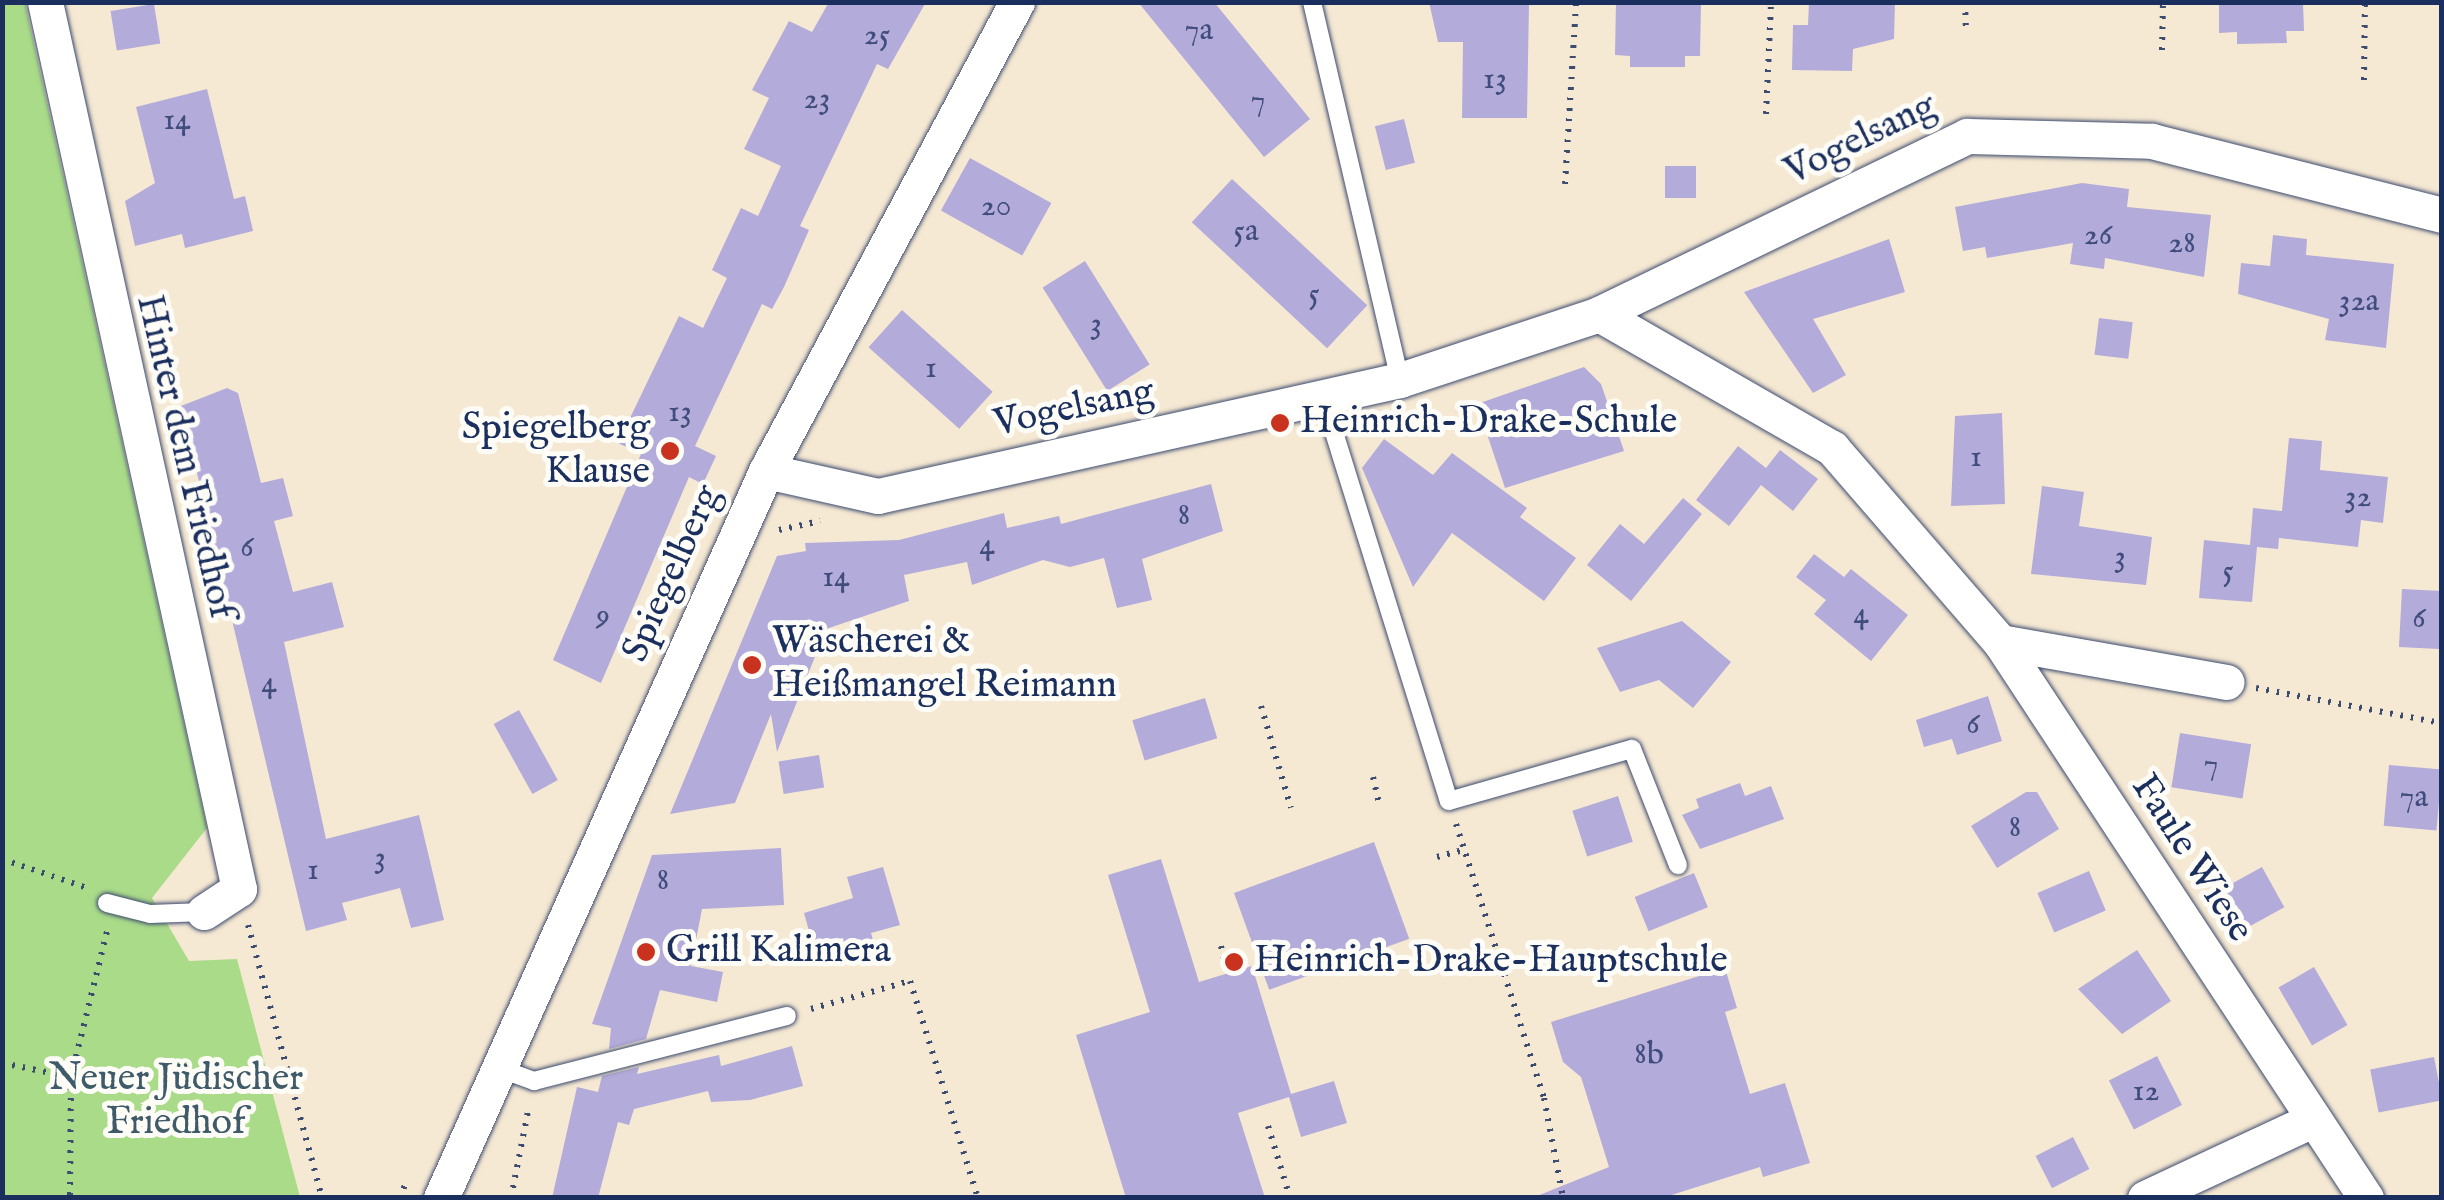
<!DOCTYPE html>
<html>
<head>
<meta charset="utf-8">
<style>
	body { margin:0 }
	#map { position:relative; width:2444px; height:1200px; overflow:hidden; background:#f6e9d3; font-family:"IM FELL English",serif }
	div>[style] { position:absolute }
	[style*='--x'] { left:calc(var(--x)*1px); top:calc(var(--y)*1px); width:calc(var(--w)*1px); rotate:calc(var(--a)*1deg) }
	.green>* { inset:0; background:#aadb89 }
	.building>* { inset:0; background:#b3abda; transform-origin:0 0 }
	.path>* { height:6px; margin-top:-3px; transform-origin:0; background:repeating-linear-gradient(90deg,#3c4b70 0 2.5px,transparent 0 10.5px) }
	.roads { filter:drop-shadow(0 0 2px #3c4b70) drop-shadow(0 0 2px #3c4b70) }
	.service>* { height:18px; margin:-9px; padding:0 9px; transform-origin:9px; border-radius:9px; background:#fff }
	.minor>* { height:35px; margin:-17.5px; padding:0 17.5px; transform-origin:17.5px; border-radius:17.5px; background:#fff }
	.dots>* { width:28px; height:28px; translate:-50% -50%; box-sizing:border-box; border:5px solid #fdfcf7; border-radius:50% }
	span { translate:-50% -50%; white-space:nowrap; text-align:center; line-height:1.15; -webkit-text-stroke:10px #fdfcf7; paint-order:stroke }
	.number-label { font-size:32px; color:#414e7d }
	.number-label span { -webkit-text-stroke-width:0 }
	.street-label { font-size:38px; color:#1b2f5e }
	.poi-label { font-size:38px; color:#1b2f5e }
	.left { translate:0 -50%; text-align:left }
	.right { translate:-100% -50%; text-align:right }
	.park-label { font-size:38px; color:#3f5a69 }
	.frame { position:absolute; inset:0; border:5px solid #1b2f5e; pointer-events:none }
</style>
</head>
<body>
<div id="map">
	<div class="green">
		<div style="clip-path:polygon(2px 3px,25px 3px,207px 828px,152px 898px,189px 961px,237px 959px,300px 1197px,3px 1197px)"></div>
	</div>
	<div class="building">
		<div style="clip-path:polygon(829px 2px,926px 2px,888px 69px,877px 64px,800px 226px,809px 230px,784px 287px,772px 309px,762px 304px,695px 446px,716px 456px,703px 484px,689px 477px,601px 683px,553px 660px,641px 454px,618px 443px,679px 316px,703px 328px,727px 278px,712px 270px,741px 208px,758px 216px,781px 166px,744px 149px,769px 98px,752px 90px,789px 21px,812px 32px)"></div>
		<div style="clip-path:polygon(1138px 2px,1214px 2px,1310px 119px,1264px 157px)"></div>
		<div style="clip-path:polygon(1429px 2px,1529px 2px,1527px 118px,1462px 118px,1463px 42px,1438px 42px)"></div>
		<div style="clip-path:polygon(1616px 2px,1701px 2px,1700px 56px,1685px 56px,1685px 67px,1630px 67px,1630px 56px,1615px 55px)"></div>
		<div style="clip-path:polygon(1809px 2px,1895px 2px,1894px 39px,1853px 49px,1852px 71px,1792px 70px,1793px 25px,1808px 25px)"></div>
		<div style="clip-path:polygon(2219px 2px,2303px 2px,2304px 31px,2286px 31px,2287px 43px,2237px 44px,2237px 32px,2219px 33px)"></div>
		<div style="left:154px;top:4px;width:40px;height:44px;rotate:81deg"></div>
		<div style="clip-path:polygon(207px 89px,234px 199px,245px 196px,253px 231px,185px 248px,182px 234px,135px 246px,125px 201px,155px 183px,136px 107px)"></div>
		<div style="left:1404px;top:119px;width:45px;height:30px;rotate:76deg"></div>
		<div style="left:970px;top:158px;width:93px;height:60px;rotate:29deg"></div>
		<div style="left:1665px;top:166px;width:31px;height:32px"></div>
		<div style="left:1232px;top:179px;width:185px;height:59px;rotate:43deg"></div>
		<div style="clip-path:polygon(2082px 183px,2129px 189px,2127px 207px,2211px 215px,2204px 277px,2105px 258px,2104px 269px,2070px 264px,2073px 243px,1987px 258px,1985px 247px,1963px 251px,1955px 207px)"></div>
		<div style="clip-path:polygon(2273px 235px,2307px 239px,2306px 255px,2394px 264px,2386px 348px,2325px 340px,2329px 319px,2238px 294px,2241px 263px,2270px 266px)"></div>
		<div style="clip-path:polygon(1889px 239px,1905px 292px,1813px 319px,1846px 375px,1813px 393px,1744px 292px)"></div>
		<div style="left:1085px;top:261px;width:122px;height:50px;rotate:58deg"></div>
		<div style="left:902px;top:310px;width:122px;height:50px;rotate:42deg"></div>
		<div style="left:2099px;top:318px;width:34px;height:37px;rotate:7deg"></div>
		<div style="clip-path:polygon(1584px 367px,1601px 384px,1624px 451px,1505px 488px,1477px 404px)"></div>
		<div style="clip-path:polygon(227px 388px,238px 393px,261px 483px,283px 478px,293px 516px,274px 521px,293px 592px,332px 582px,344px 627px,284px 642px,326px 839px,419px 815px,444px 920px,411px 928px,400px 888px,342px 903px,347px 920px,306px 931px,181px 406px)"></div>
		<div style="clip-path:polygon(2002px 413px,2005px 504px,1951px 506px,1955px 416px)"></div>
		<div style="clip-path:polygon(2289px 438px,2322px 441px,2320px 470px,2388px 477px,2383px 523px,2361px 520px,2358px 547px,2279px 538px,2278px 549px,2257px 547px,2252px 602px,2199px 598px,2204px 540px,2250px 545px,2253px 508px,2282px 511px)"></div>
		<div style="clip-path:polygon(1384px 439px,1433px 475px,1452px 453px,1527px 508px,1520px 517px,1576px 558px,1544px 601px,1452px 533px,1413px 587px,1362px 468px)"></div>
		<div style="clip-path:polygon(1738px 446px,1766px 468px,1780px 450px,1818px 479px,1793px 511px,1761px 485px,1729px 526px,1696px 500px)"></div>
		<div style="clip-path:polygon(1211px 484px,1223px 531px,1142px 559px,1152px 600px,1117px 608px,1104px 558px,1070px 567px,1043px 560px,972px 585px,967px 562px,904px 575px,909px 601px,826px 629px,777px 752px,771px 714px,735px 803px,670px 814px,777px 556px,806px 551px,805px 543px,899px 540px,1004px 513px,1007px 528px,1059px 516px,1061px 524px)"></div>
		<div style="clip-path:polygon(2042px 486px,2084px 492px,2079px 526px,2152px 537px,2146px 585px,2031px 574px)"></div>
		<div style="clip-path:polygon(1683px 498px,1702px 514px,1631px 601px,1587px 565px,1620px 524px,1644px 544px)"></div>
		<div style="clip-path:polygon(1814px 554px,1844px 577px,1851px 569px,1908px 615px,1871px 661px,1814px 614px,1826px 600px,1796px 577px)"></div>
		<div style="left:2402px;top:589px;width:40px;height:58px;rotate:3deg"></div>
		<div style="clip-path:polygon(1682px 621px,1731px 662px,1693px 708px,1659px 680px,1620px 692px,1597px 648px)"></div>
		<div style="clip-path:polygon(1988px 696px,2002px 741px,1957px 755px,1952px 739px,1924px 747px,1916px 720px)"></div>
		<div style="left:1205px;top:698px;width:42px;height:76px;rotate:73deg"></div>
		<div style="left:519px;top:710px;width:80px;height:29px;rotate:61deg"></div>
		<div style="left:2180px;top:733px;width:72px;height:55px;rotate:9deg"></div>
		<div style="left:819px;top:755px;width:33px;height:41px;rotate:81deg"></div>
		<div style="left:2389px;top:765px;width:53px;height:61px;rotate:5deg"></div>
		<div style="clip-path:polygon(1740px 783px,1745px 796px,1771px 786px,1784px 819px,1700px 849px,1682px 815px,1699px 808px,1696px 799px)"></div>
		<div style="clip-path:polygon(2026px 792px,2037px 792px,2059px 829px,1997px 868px,1971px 826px)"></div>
		<div style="left:1618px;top:796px;width:48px;height:48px;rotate:72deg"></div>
		<div style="left:1374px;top:842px;width:103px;height:149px;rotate:70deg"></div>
		<div style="clip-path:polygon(781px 848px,784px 905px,702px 909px,691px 966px,723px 972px,717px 1002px,660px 990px,646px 1039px,609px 1049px,611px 1028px,592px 1024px,652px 855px)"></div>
		<div style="clip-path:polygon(1161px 859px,1199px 982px,1252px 966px,1291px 1094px,1334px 1081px,1347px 1123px,1301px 1137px,1289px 1097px,1238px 1113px,1265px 1198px,1126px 1198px,1076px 1035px,1150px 1012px,1108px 875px)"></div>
		<div style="clip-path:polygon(883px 867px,900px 925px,871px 933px,875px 947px,818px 963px,804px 913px,853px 898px,847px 877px)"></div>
		<div style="left:2262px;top:867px;width:46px;height:43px;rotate:61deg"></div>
		<div style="left:2089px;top:871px;width:43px;height:56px;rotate:67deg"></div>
		<div style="left:1694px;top:873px;width:37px;height:64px;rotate:68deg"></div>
		<div style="clip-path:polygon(2137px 950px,2171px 1001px,2122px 1034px,2078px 989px)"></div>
		<div style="left:2314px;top:967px;width:67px;height:41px;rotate:60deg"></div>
		<div style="clip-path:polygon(1725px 968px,1737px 1008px,1725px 1012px,1750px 1094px,1785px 1083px,1810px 1163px,1763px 1177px,1760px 1167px,1662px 1198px,1532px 1198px,1609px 1167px,1581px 1077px,1563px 1062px,1551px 1022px)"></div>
		<div style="clip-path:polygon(792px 1046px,803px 1086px,750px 1100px,711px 1102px,708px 1091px,634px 1109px,629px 1125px,618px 1122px,598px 1198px,552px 1198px,577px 1087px,598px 1092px,602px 1076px,639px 1067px,637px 1074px,719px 1055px,721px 1066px)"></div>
		<div style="left:2157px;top:1056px;width:55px;height:54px;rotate:63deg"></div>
		<div style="left:2434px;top:1057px;width:44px;height:65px;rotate:79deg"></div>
		<div style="left:2073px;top:1137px;width:36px;height:42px;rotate:63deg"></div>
	</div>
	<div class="path">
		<div style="--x:1965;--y:2;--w:29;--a:88"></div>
		<div style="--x:2162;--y:50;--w:48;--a:-88.8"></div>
		<div style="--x:2364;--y:80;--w:78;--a:-89.3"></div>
		<div style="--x:1766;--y:114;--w:112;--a:-87.4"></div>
		<div style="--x:1565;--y:184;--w:182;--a:-86.5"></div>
		<div style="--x:779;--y:530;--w:42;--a:-12.4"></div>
		<div style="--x:2256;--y:688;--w:189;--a:10.7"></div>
		<div style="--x:1261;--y:706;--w:106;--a:73.6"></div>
		<div style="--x:1373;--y:777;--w:31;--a:77"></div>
		<div style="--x:1456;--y:824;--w:288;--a:72.2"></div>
		<div style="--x:1544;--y:1098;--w:102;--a:79.2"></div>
		<div style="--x:1437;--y:857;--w:28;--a:-15"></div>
		<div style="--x:2;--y:859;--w:93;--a:18.8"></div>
		<div style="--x:248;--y:925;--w:283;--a:74.8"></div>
		<div style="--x:1221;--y:946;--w:29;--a:78"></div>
		<div style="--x:811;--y:1009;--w:103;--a:-15.8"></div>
		<div style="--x:910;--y:981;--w:227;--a:72.6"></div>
		<div style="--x:2;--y:1063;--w:70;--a:11.5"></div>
		<div style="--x:71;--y:1077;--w:121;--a:90.5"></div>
		<div style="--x:71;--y:1077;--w:154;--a:-76.1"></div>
		<div style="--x:1268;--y:1126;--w:75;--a:73"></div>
		<div style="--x:399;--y:1198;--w:19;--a:-65"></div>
		<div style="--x:511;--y:1198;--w:94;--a:-78.9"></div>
		<div style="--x:1810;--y:1198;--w:28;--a:0"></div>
	</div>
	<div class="roads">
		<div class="service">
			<div style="--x:1312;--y:2;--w:388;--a:76.9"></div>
			<div style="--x:1323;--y:397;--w:423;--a:72.7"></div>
			<div style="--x:1449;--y:801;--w:190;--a:-15.9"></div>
			<div style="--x:1632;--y:749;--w:125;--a:68.4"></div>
			<div style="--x:107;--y:903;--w:44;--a:14.3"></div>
			<div style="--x:150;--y:914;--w:54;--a:-2.1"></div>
			<div style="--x:493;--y:1066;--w:44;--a:20.1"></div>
			<div style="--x:534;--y:1081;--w:261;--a:-14.4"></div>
		</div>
		<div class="minor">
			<div style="--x:45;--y:2;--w:908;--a:77.66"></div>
			<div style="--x:239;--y:889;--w:42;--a:146.7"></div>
			<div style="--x:1599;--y:314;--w:269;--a:29.9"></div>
			<div style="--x:1832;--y:448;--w:257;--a:49.1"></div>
			<div style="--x:2000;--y:642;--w:666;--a:56.64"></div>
			<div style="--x:766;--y:471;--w:115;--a:12.6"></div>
			<div style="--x:878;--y:496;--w:535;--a:-12.53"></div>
			<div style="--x:1400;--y:380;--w:210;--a:-18.3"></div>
			<div style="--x:1599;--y:314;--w:409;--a:-25.8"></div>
			<div style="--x:1967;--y:136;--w:185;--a:1.5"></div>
			<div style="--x:2152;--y:141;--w:299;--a:14.3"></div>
			<div style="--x:2000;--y:642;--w:230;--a:10"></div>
			<div style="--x:441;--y:1198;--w:796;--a:-65.91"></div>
			<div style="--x:766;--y:471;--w:532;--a:-61.85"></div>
			<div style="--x:2145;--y:1198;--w:182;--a:-25"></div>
		</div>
	</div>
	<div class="dots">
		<div style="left:1280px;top:423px;background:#c8321e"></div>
		<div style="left:670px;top:451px;background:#c8321e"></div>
		<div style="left:752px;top:665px;background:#c8321e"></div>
		<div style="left:646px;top:952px;background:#c8321e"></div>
		<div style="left:1234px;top:962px;background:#c8321e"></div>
	</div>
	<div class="number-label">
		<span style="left:1199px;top:31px">7a</span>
		<span style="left:877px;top:36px">25</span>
		<span style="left:1495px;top:80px">13</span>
		<span style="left:817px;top:100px">23</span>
		<span style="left:1258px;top:102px">7</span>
		<span style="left:177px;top:121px">14</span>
		<span style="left:996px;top:207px">20</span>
		<span style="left:1246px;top:232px">5a</span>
		<span style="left:2098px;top:236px">26</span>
		<span style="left:2182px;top:244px">28</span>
		<span style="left:1314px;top:295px">5</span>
		<span style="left:2359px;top:302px">32a</span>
		<span style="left:1096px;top:325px">3</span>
		<span style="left:931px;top:369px">1</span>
		<span style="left:680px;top:413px">13</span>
		<span style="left:1976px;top:458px">1</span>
		<span style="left:2358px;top:498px">32</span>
		<span style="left:1184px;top:516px">8</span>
		<span style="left:987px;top:546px">4</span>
		<span style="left:247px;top:548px">6</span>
		<span style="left:2120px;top:558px">3</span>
		<span style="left:2228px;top:572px">5</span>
		<span style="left:836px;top:578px">14</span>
		<span style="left:1861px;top:615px">4</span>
		<span style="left:603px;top:617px">9</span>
		<span style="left:2419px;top:619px">6</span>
		<span style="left:269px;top:684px">4</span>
		<span style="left:1973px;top:725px">6</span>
		<span style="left:2211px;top:766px">7</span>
		<span style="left:2414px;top:798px">7a</span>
		<span style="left:2015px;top:828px">8</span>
		<span style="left:380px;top:859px">3</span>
		<span style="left:313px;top:871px">1</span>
		<span style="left:663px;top:881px">8</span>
		<span style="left:1649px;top:1055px">8b</span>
		<span style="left:2146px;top:1092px">12</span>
	</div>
	<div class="street-label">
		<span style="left:1861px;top:140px;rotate:-26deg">Vogelsang</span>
		<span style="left:1074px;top:409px;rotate:-12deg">Vogelsang</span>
		<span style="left:184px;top:457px;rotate:77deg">Hinter dem Friedhof</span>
		<span style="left:673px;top:574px;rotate:-66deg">Spiegelberg</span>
		<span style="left:2191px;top:859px;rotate:57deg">Faule Wiese</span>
	</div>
	<div class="poi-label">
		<span class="left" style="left:1300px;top:423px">Heinrich-Drake-Schule</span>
		<span class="right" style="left:650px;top:451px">Spiegelberg<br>Klause</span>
		<span class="left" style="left:772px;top:665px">Wäscherei &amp;<br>Heißmangel Reimann</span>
		<span class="left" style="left:666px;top:952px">Grill Kalimera</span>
		<span class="left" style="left:1254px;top:962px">Heinrich-Drake-Hauptschule</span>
	</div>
	<div class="park-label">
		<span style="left:176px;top:1102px">Neuer Jüdischer<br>Friedhof</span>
	</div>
	<div class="frame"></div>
</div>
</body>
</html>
